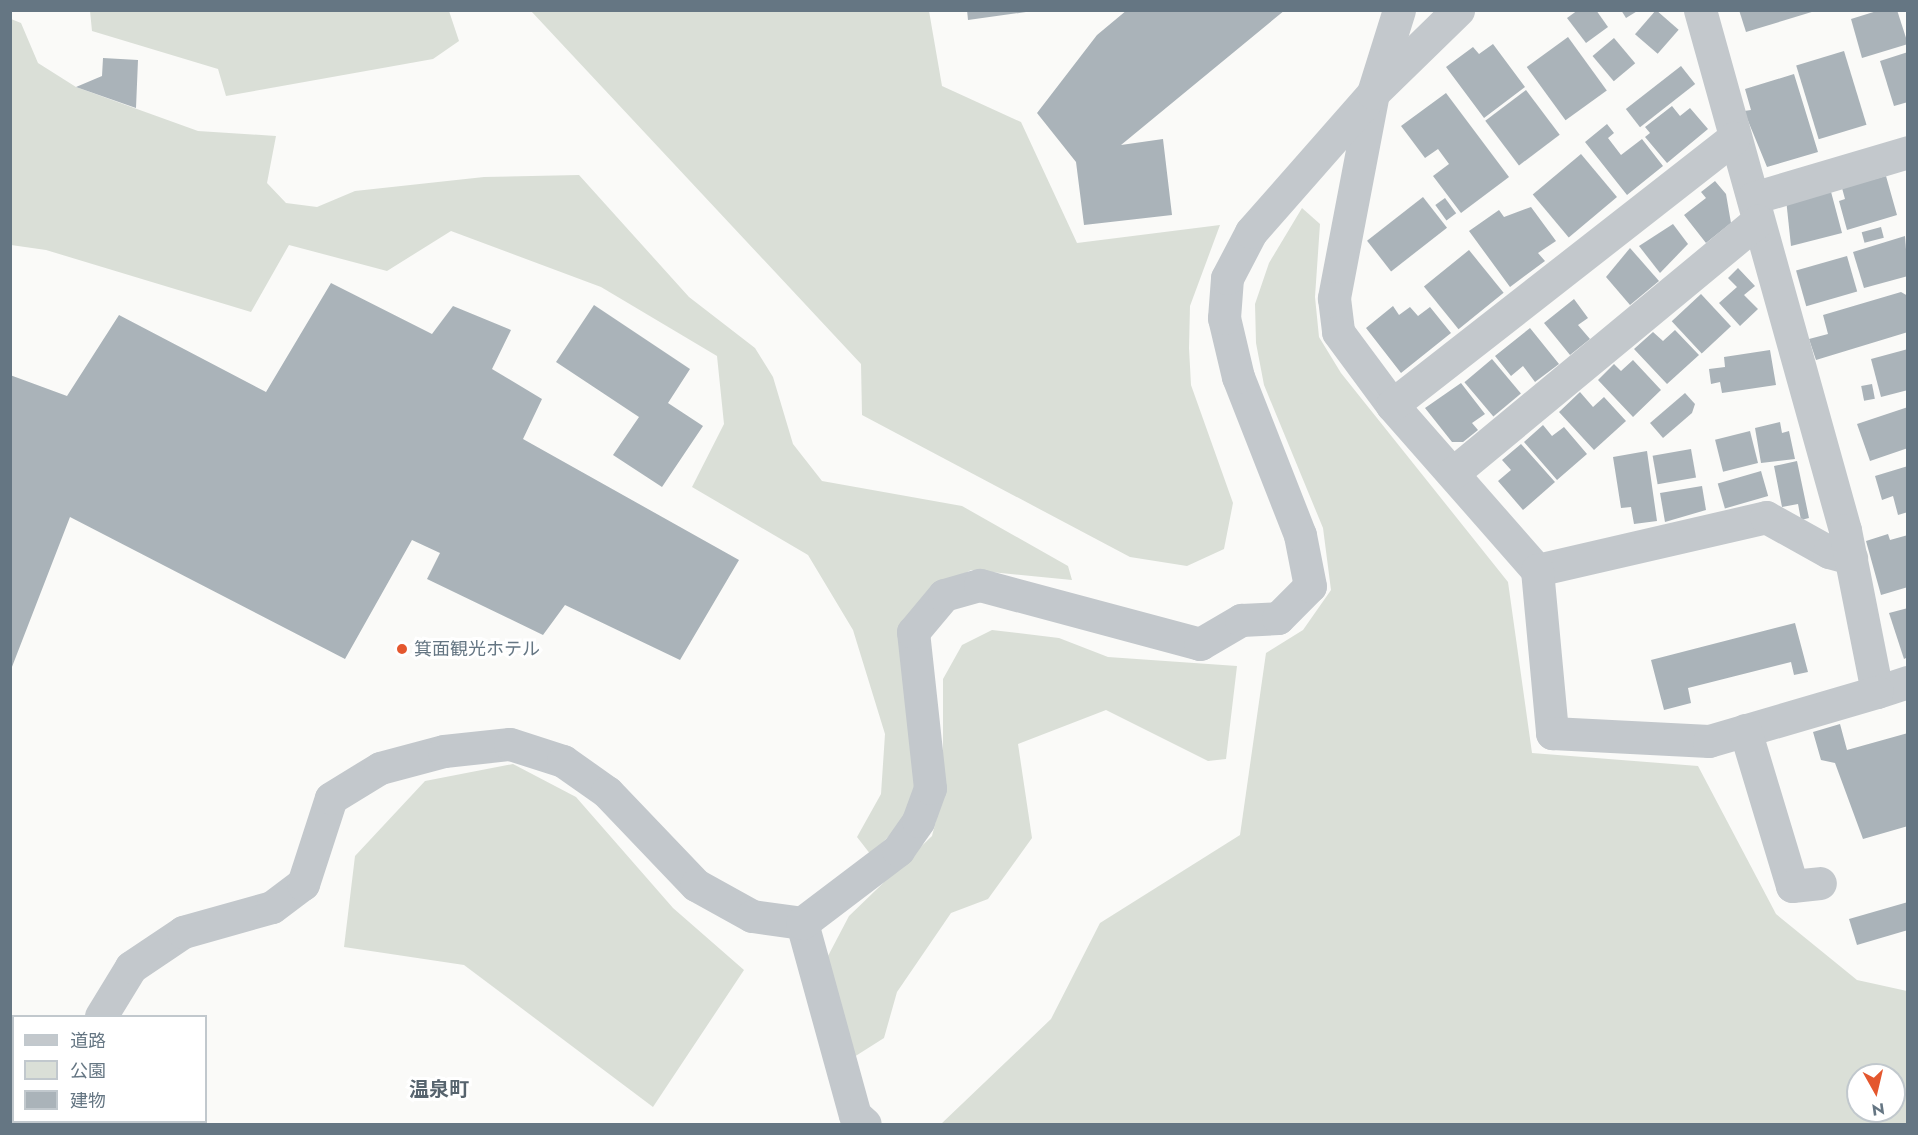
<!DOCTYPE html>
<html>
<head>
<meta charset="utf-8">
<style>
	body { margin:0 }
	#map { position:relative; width:1918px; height:1135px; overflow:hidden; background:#fafaf8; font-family:Jost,"Noto Sans JP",sans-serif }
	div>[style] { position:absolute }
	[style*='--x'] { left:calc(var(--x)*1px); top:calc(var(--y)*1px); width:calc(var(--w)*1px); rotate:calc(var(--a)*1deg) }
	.green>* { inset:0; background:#dadfd7 }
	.building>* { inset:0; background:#aab3b9; transform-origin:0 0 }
	.minor>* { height:33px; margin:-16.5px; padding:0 16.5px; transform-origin:16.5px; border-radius:16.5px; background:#c3c8cc }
	.dots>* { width:16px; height:16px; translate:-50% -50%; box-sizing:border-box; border:3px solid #fff; border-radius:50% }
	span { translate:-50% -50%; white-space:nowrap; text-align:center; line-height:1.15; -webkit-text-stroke:6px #fff; paint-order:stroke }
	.poi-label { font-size:18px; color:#657683 }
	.left { translate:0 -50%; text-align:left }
	.neighbourhood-label { font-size:20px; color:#57646e; font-weight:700 }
	.frame { position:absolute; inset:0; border:12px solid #657683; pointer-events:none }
	.legend { position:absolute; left:12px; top:1015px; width:195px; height:108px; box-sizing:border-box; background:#fff; border:2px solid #c1c8cd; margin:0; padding:8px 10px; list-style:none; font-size:18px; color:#657683 }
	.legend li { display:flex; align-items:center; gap:12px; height:30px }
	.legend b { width:30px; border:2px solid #c1c8cd }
	.north { position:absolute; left:1846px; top:1063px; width:60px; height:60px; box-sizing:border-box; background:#fff; border:2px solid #c1c8cd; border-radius:50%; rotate:172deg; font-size:16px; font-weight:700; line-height:24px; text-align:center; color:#657683 }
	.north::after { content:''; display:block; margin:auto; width:21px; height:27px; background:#e4572e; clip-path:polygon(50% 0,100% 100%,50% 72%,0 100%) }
</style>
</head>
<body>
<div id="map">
	<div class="green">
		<div style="clip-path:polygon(90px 11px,449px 11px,459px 41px,433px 59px,226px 96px,218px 69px,92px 31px)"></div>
		<div style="clip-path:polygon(531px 11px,929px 11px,942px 86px,1021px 122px,1077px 243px,1220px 225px,1190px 306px,1189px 348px,1191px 385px,1233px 503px,1224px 549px,1187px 566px,1130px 557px,862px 415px,861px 364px)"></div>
		<div style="clip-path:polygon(11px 19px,21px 23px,38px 63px,76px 87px,198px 131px,276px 136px,267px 183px,286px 203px,317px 207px,355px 191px,484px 177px,579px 175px,689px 297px,755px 348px,773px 377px,793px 444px,822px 481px,962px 506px,1068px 566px,1072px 580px,971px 570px,925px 595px,919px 787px,908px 816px,871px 855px,857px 837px,881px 794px,885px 734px,853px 630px,808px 555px,692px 487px,724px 424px,717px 356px,601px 287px,451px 231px,387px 271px,289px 245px,251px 312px,46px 250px,11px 245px)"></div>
		<div style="clip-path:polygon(evenodd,1302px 208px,1320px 224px,1315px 297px,1319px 337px,1341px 373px,1508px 582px,1532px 753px,1698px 766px,1776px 914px,1857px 980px,1907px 991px,1907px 1124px,941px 1124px,1051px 1019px,1100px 923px,1240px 835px,1266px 653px,1303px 630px,1331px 590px,1323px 528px,1264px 385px,1256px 343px,1255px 304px,1269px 263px,1302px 208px,1858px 1075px,1894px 1075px,1894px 1111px,1858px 1111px,1858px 1075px)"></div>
		<div style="clip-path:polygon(992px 630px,1059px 638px,1108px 657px,1237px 666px,1226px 759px,1208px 761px,1106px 710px,1018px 744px,1032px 838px,988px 899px,951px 913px,897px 992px,884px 1038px,854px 1057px,828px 956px,849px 916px,932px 836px,943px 792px,943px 679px,962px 645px)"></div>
		<div style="clip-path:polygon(513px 764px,576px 797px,673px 908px,744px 970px,653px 1107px,464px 965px,344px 947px,355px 856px,425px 781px)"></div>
	</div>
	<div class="building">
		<div style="clip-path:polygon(967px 10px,1026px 10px,1026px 12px,968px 20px)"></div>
		<div style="clip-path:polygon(1127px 10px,1285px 10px,1121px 145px,1163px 139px,1172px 215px,1084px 225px,1076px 162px,1037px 113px,1097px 35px)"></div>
		<div style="clip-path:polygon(1578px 10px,1596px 10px,1608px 27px,1586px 43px,1567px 18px)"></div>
		<div style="clip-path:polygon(1621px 10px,1639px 10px,1626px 18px)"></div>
		<div style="left:1656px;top:10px;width:30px;height:32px;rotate:41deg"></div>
		<div style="clip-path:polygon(1739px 10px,1815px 10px,1815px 11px,1746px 32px)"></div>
		<div style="clip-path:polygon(1880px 10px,1897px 10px,1908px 44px,1862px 58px,1851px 19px)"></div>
		<div style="left:1568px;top:37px;width:66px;height:51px;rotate:54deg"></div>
		<div style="left:1614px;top:38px;width:33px;height:28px;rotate:50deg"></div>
		<div style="clip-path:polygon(1493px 44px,1525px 87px,1484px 118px,1446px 67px,1473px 47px,1479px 54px)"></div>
		<div style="left:1844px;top:51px;width:77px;height:50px;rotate:73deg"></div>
		<div style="clip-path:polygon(1908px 52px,1908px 102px,1894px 106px,1880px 61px)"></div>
		<div style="clip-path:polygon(103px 58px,138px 60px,136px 108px,76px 87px,102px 76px)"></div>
		<div style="left:1681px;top:66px;width:23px;height:70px;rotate:52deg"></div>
		<div style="clip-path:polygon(1794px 74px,1818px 152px,1767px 167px,1744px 111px,1751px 110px,1745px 89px)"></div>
		<div style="left:1526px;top:90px;width:56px;height:51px;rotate:53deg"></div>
		<div style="clip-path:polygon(1446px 93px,1509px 177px,1461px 213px,1433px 176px,1449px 164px,1438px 149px,1425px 158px,1401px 126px)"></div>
		<div style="clip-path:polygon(1672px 106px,1680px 116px,1690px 108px,1708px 129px,1667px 163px,1645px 137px,1650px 133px,1645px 127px)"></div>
		<div style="clip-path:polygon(1607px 124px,1614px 133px,1608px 138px,1621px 155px,1642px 139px,1663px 166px,1627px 195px,1585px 142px)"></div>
		<div style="left:1581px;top:154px;width:56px;height:63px;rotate:50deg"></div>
		<div style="clip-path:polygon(1886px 176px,1897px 215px,1847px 230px,1839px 201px,1845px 199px,1842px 188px)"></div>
		<div style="clip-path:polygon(1715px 181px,1726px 194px,1731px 223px,1706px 243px,1684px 215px,1706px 198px,1701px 192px)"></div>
		<div style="clip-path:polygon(1830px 188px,1842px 233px,1791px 246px,1786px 199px)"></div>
		<div style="left:1423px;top:197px;width:39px;height:71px;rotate:52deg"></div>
		<div style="left:1445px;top:198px;width:19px;height:12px;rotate:54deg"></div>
		<div style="clip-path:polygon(1531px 207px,1556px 241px,1538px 253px,1545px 261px,1510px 287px,1469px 231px,1499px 210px,1504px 217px)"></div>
		<div style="clip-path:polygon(1673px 224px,1688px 244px,1660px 273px,1639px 246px)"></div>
		<div style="left:1881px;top:227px;width:11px;height:20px;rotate:75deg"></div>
		<div style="clip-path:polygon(1905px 236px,1908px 276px,1864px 288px,1853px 252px)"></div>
		<div style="clip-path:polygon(1630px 248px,1659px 281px,1630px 305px,1606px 277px)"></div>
		<div style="left:1469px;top:250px;width:55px;height:58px;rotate:51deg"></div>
		<div style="left:1847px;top:256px;width:37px;height:53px;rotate:74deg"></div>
		<div style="clip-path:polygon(1738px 268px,1755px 286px,1744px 295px,1758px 309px,1740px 326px,1719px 303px,1737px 287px,1728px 278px)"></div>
		<div style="clip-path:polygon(331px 283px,432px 334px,453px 306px,511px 330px,492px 369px,542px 399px,523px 439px,739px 560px,680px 660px,565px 605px,543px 635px,427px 579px,440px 553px,412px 540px,345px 659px,70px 517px,10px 672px,10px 375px,67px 396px,119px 315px,266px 392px)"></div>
		<div style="clip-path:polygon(1901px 292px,1908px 296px,1908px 332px,1816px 360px,1809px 339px,1828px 334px,1823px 315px)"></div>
		<div style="left:1701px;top:294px;width:44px;height:40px;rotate:47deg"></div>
		<div style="clip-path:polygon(1574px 299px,1588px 318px,1578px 325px,1590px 339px,1570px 355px,1544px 323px)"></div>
		<div style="clip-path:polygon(594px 305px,690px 369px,668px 403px,703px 426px,662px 487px,613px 455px,639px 417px,556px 362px)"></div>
		<div style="clip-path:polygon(1393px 306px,1399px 315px,1410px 307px,1418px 316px,1430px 307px,1451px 333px,1401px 373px,1366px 328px)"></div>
		<div style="clip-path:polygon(1530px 328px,1559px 364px,1535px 382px,1523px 366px,1511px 376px,1495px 356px)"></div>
		<div style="clip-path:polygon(1675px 330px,1699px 355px,1667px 384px,1634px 349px,1653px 332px,1663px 341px)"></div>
		<div style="clip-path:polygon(1908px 349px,1908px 390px,1881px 397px,1871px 359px)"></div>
		<div style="clip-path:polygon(1770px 350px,1776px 385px,1722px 393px,1720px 382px,1711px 384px,1709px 369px,1725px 367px,1724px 357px)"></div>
		<div style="left:1492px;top:359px;width:45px;height:36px;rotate:50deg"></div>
		<div style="clip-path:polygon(1633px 360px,1661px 390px,1633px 417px,1598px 380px,1614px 364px,1621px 371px)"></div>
		<div style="clip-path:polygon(1461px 383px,1485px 414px,1472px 423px,1478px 430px,1463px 442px,1452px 442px,1425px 408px)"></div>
		<div style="left:1872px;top:384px;width:15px;height:11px;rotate:79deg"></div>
		<div style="clip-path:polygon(1580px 392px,1593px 407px,1604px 397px,1626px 421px,1594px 450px,1559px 412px)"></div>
		<div style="clip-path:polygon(1685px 393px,1695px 404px,1692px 413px,1663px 438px,1650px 423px)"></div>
		<div style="clip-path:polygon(1908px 407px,1908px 448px,1870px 461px,1857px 424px)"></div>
		<div style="clip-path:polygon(1780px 422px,1782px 433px,1789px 431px,1795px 459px,1761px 463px,1755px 428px)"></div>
		<div style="clip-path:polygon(1543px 425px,1552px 436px,1564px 427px,1587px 454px,1557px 480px,1524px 442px)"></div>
		<div style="left:1750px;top:431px;width:33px;height:36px;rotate:76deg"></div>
		<div style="clip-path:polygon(1521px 444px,1555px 482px,1523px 510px,1498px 481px,1511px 470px,1502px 460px)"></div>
		<div style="left:1691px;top:449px;width:29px;height:39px;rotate:80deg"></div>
		<div style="clip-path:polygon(1647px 451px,1657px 521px,1634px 524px,1631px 507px,1621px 508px,1613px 457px)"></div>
		<div style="clip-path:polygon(1797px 461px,1809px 518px,1801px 520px,1798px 504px,1782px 507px,1774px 466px)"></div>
		<div style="clip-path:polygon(1908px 466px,1908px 512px,1898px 515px,1893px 496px,1882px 500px,1875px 476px)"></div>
		<div style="left:1761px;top:471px;width:26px;height:45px;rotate:74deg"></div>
		<div style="clip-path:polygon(1702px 486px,1706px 510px,1665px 522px,1660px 493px)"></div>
		<div style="clip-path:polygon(1888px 534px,1890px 540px,1908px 535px,1908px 587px,1881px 595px,1866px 541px)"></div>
		<div style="clip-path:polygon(1908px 608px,1908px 657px,1904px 659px,1889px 613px)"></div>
		<div style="clip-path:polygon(1795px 623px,1808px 672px,1794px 675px,1791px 662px,1688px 688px,1691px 703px,1664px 710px,1651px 660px)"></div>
		<div style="clip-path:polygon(1840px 724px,1847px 750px,1908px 733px,1908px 826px,1863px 839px,1835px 763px,1821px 760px,1813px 732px)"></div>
		<div style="clip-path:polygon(1908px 902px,1908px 930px,1857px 945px,1849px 919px)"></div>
	</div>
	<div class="minor">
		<div style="--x:1399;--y:10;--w:87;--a:107.4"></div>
		<div style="--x:1373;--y:93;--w:209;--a:100.8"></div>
		<div style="--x:1334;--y:298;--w:34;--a:83"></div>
		<div style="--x:1338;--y:332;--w:91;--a:53.5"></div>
		<div style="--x:1392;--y:405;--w:220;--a:48.7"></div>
		<div style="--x:1537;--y:570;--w:235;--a:-13"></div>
		<div style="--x:1766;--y:517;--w:72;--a:29.1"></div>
		<div style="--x:1829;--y:552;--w:23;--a:15"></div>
		<div style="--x:1700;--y:10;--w:540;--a:74.42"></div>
		<div style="--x:1845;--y:530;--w:165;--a:78.8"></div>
		<div style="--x:1877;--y:692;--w:33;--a:-18"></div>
		<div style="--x:1753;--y:198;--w:162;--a:-16.5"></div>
		<div style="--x:1392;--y:405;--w:434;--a:-38"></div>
		<div style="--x:1453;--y:473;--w:396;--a:-39.6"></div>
		<div style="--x:1537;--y:570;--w:164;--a:84.7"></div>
		<div style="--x:1552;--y:733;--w:157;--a:2.9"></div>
		<div style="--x:1709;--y:741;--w:175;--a:-16.3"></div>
		<div style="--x:1745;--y:730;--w:163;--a:73.2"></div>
		<div style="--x:1792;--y:886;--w:28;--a:-6"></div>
		<div style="--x:802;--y:923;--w:199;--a:74.6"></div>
		<div style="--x:855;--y:1115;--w:13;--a:42"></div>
		<div style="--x:101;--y:1016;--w:57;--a:-58.5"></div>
		<div style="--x:131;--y:967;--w:63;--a:-33.9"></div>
		<div style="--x:183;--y:932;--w:92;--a:-15.7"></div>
		<div style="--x:272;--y:907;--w:39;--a:-37"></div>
		<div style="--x:303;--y:884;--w:90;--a:-72"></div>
		<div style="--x:331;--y:798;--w:57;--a:-31.5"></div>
		<div style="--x:380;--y:768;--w:66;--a:-14.9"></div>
		<div style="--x:444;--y:751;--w:66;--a:-6.1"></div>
		<div style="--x:510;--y:744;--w:56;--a:17.8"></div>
		<div style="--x:563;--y:761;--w:54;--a:35.2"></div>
		<div style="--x:607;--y:792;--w:129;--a:46.3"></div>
		<div style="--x:696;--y:885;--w:64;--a:29"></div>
		<div style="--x:752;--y:916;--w:50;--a:8"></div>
		<div style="--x:802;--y:923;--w:121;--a:-37.2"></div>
		<div style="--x:898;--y:850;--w:35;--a:-55"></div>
		<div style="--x:918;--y:821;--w:35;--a:-70"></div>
		<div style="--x:930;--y:788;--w:157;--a:-96.2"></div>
		<div style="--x:913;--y:632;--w:48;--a:-50"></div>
		<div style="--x:944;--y:595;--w:37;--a:-16"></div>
		<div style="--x:980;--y:585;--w:228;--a:15"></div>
		<div style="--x:1200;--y:644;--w:48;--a:-30.3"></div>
		<div style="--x:1241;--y:620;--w:37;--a:-3"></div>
		<div style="--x:1278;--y:618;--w:45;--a:-45"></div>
		<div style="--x:1310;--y:586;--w:52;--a:-101.1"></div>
		<div style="--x:1300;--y:535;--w:170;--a:-111.4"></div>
		<div style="--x:1238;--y:377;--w:61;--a:-103.3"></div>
		<div style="--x:1224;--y:318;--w:40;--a:-85.7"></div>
		<div style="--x:1227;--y:278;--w:52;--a:-62.4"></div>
		<div style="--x:1251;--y:232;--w:185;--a:-48.7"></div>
		<div style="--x:1373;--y:93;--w:119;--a:-44.3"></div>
		<div style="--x:121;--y:1122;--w:3;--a:45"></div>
	</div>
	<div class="dots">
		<div style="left:402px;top:649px;background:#e4572e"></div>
	</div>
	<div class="poi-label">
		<span class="left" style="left:414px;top:649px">箕面観光ホテル</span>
	</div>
	<div class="neighbourhood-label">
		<span style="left:439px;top:1089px">温泉町</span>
	</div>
	<div class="frame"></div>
	<ul class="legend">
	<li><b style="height:8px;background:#c3c8cc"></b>道路</li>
	<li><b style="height:16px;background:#dadfd7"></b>公園</li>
	<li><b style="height:16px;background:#aab3b9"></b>建物</li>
	</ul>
	<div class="north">N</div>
</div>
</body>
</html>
